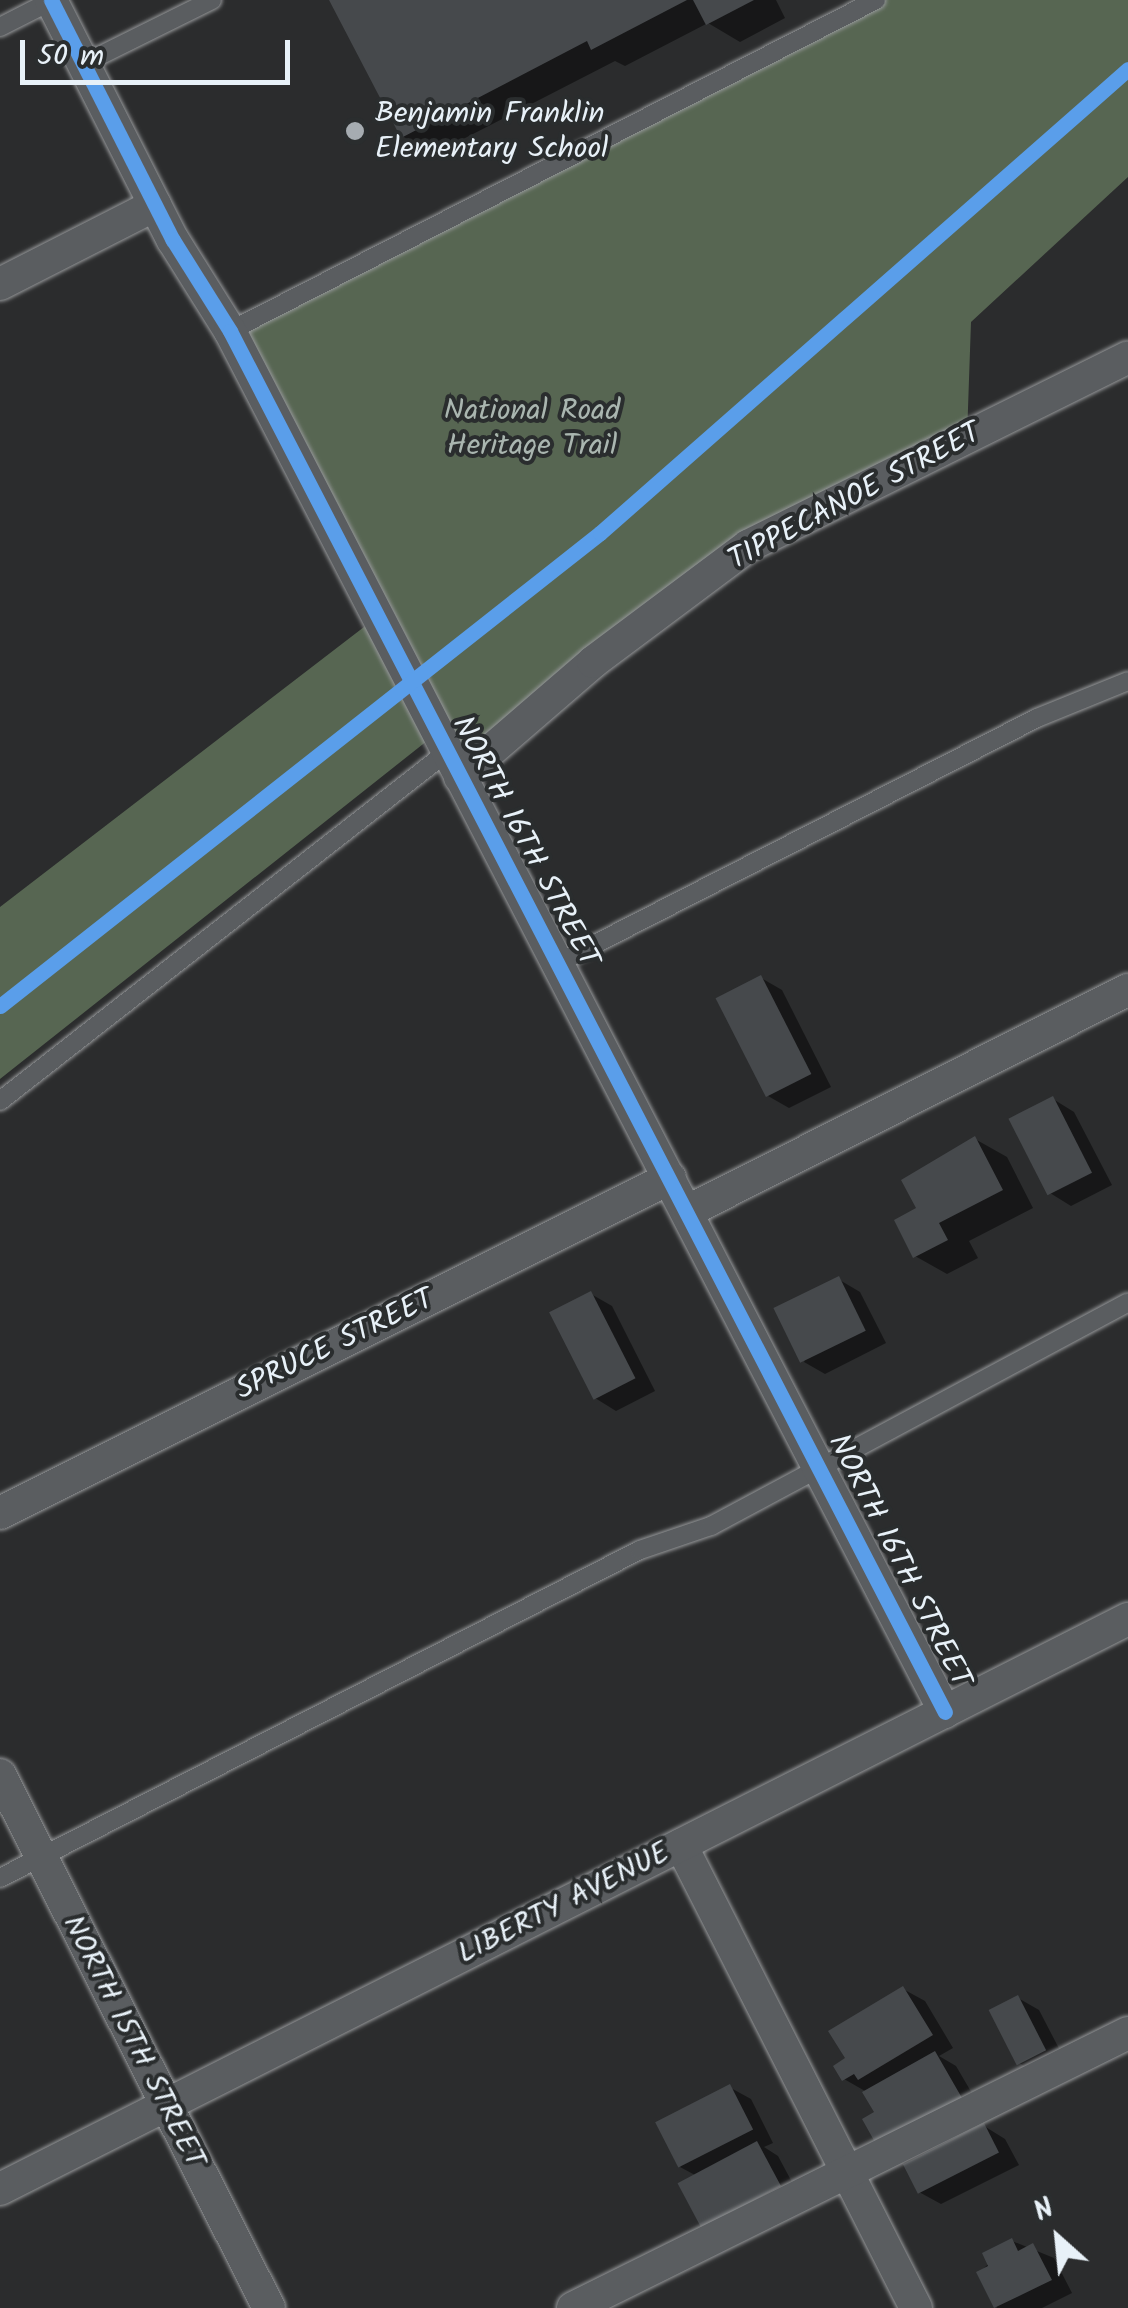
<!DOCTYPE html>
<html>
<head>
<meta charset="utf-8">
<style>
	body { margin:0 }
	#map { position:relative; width:1128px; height:2308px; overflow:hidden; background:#2b2c2d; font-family:Kalam,sans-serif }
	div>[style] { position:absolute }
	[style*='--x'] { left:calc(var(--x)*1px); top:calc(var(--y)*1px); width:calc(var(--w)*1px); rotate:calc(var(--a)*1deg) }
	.green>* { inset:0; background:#576652 }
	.shadow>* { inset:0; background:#0007 }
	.building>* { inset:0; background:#46494c; transform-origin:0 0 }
	.roads { filter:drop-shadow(0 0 2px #96989a) drop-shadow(0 0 2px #96989a) }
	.service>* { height:18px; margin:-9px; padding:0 9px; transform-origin:9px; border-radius:9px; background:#5a5d60 }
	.minor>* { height:32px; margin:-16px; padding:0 16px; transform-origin:16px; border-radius:16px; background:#5a5d60 }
	.cycleway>* { height:15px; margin:-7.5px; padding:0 7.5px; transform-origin:7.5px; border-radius:7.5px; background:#5a9eea }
	.dots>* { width:28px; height:28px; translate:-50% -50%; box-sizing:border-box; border:5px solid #2a2d2e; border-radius:50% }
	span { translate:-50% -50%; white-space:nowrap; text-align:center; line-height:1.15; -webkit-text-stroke:8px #2a2d2e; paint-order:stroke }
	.poi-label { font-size:30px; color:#e8f1f8 }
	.left { translate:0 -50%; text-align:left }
	.park-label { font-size:30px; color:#aab6b0 }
	.street-label { font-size:30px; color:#e8f1f8 }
	.north { position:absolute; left:1008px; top:2188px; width:100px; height:100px; -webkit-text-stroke:8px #2a2d2e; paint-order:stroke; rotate:333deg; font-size:28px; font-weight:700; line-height:40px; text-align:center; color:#e8f1f8 }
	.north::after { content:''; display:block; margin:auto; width:35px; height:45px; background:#e8f1f8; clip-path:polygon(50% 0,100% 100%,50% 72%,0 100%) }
	.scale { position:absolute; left:20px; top:40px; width:270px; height:45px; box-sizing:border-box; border:5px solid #e8f1f8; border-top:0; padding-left:12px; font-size:30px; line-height:35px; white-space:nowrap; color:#e8f1f8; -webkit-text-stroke:8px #2a2d2e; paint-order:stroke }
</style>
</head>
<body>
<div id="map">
	<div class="green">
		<div style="clip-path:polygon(876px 0,1128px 0,1128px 177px,971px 322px,967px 437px,748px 546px,460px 777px,437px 733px,0 1079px,0 907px,377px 617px,230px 331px)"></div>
	</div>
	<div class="shadow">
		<div style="clip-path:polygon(332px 0,776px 0,785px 18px,740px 42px,708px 23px,625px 66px,615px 61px,434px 154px,402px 136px)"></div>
		<div style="clip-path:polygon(761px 978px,782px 990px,831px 1087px,789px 1108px,768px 1096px)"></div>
		<div style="clip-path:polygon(1053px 1099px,1074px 1112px,1112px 1185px,1071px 1206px,1050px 1193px)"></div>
		<div style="clip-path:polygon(975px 1139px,1007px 1157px,1033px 1208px,969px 1241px,978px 1258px,947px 1274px,915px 1256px,920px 1209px)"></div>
		<div style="clip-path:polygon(838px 1279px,860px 1292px,886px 1343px,825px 1374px,804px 1362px)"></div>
		<div style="clip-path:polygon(591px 1294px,612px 1306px,655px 1391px,616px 1411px,595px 1398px)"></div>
		<div style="clip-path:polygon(903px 1989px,925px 2001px,953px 2048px,939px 2056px,956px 2066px,986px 2117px,933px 2152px,984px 2126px,1005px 2139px,1019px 2165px,941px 2204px,919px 2192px,905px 2164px,883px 2151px,877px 2113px,865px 2091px,844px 2079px,848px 2059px)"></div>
		<div style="clip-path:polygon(1018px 1998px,1039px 2010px,1066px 2062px,1040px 2075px,1019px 2063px)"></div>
		<div style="clip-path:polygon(729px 2087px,751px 2099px,773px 2143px,764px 2147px,778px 2156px,801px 2199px,725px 2238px,695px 2175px,680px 2167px)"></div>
		<div style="clip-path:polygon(1012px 2241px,1054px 2258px,1072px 2293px,1042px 2308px,997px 2308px,979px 2273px)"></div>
	</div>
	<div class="building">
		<div style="clip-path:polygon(329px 0,687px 0,591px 50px,587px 41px,401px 138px)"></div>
		<div style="clip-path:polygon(693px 0,754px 0,706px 25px)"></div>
		<div style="left:761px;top:975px;width:111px;height:51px;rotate:63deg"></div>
		<div style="left:1053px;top:1096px;width:86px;height:50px;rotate:63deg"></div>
		<div style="clip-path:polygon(975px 1136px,1003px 1190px,939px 1223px,948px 1240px,913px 1258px,894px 1220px,916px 1208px,901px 1180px)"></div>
		<div style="left:839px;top:1276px;width:61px;height:73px;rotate:64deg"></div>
		<div style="left:591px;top:1291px;width:98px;height:47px;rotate:63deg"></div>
		<div style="clip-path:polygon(903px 1986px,933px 2035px,858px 2080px,854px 2074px,842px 2081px,833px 2066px,845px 2058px,828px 2031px)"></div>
		<div style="left:1018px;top:1995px;width:62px;height:33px;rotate:63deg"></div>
		<div style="clip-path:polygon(935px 2051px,966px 2105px,881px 2153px,862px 2119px,874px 2112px,862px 2092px)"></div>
		<div style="left:730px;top:2084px;width:51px;height:84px;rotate:63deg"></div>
		<div style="left:984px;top:2123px;width:33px;height:91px;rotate:63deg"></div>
		<div style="left:757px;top:2141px;width:51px;height:90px;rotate:62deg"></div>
		<div style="clip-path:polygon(1012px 2238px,1018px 2251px,1033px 2243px,1052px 2280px,994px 2308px,976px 2272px,988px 2266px,982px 2253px)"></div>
	</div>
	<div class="roads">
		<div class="service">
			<div style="--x:0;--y:27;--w:57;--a:-27"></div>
			<div style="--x:83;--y:64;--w:144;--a:-26.4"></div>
			<div style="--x:230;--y:331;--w:726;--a:-27.13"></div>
			<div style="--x:558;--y:963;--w:538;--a:-27.09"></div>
			<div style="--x:1037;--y:718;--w:98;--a:-22.1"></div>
			<div style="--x:0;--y:1101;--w:567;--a:-37.98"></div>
			<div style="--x:0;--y:1878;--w:719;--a:-27.14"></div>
			<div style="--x:640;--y:1550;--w:75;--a:-18.7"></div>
			<div style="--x:711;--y:1526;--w:473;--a:-28.2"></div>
		</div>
		<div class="minor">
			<div style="--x:51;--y:0;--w:269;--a:63.1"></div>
			<div style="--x:173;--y:240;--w:107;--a:57.9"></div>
			<div style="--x:230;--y:331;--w:1555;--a:62.63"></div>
			<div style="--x:0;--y:284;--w:174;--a:-27"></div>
			<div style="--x:460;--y:777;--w:176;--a:-40.8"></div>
			<div style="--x:593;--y:662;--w:194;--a:-36.8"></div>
			<div style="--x:748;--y:546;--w:424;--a:-26.4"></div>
			<div style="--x:688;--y:1211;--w:492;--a:-26.7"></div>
			<div style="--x:0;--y:1513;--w:749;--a:-26.57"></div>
			<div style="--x:0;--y:1775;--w:597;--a:63.22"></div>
			<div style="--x:681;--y:1845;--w:519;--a:63.09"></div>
			<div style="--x:0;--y:2189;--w:1264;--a:-26.81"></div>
			<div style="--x:573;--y:2308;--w:619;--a:-26.36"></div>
		</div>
	</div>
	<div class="cycleway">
		<div style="--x:51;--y:0;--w:269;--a:63.1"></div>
		<div style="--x:173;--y:240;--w:107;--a:57.9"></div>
		<div style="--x:230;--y:331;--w:1555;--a:62.63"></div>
		<div style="--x:0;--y:1006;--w:764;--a:-38.25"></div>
		<div style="--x:600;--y:533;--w:703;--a:-41.31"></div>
	</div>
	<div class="dots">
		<div style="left:355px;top:131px;background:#a6acb1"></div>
	</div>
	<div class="poi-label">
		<span class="left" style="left:375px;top:131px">Benjamin Franklin<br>Elementary School</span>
	</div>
	<div class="park-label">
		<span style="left:532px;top:428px">National Road<br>Heritage Trail</span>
	</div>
	<div class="street-label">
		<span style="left:855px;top:497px;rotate:-28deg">TIPPECANOE STREET</span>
		<span style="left:525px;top:842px;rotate:62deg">NORTH 16TH STREET</span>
		<span style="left:335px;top:1345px;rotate:-26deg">SPRUCE STREET</span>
		<span style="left:899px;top:1561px;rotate:63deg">NORTH 16TH STREET</span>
		<span style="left:564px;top:1904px;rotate:-27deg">LIBERTY AVENUE</span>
		<span style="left:133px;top:2042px;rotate:63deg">NORTH 15TH STREET</span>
	</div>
	<div class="north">N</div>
	<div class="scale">50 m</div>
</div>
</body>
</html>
